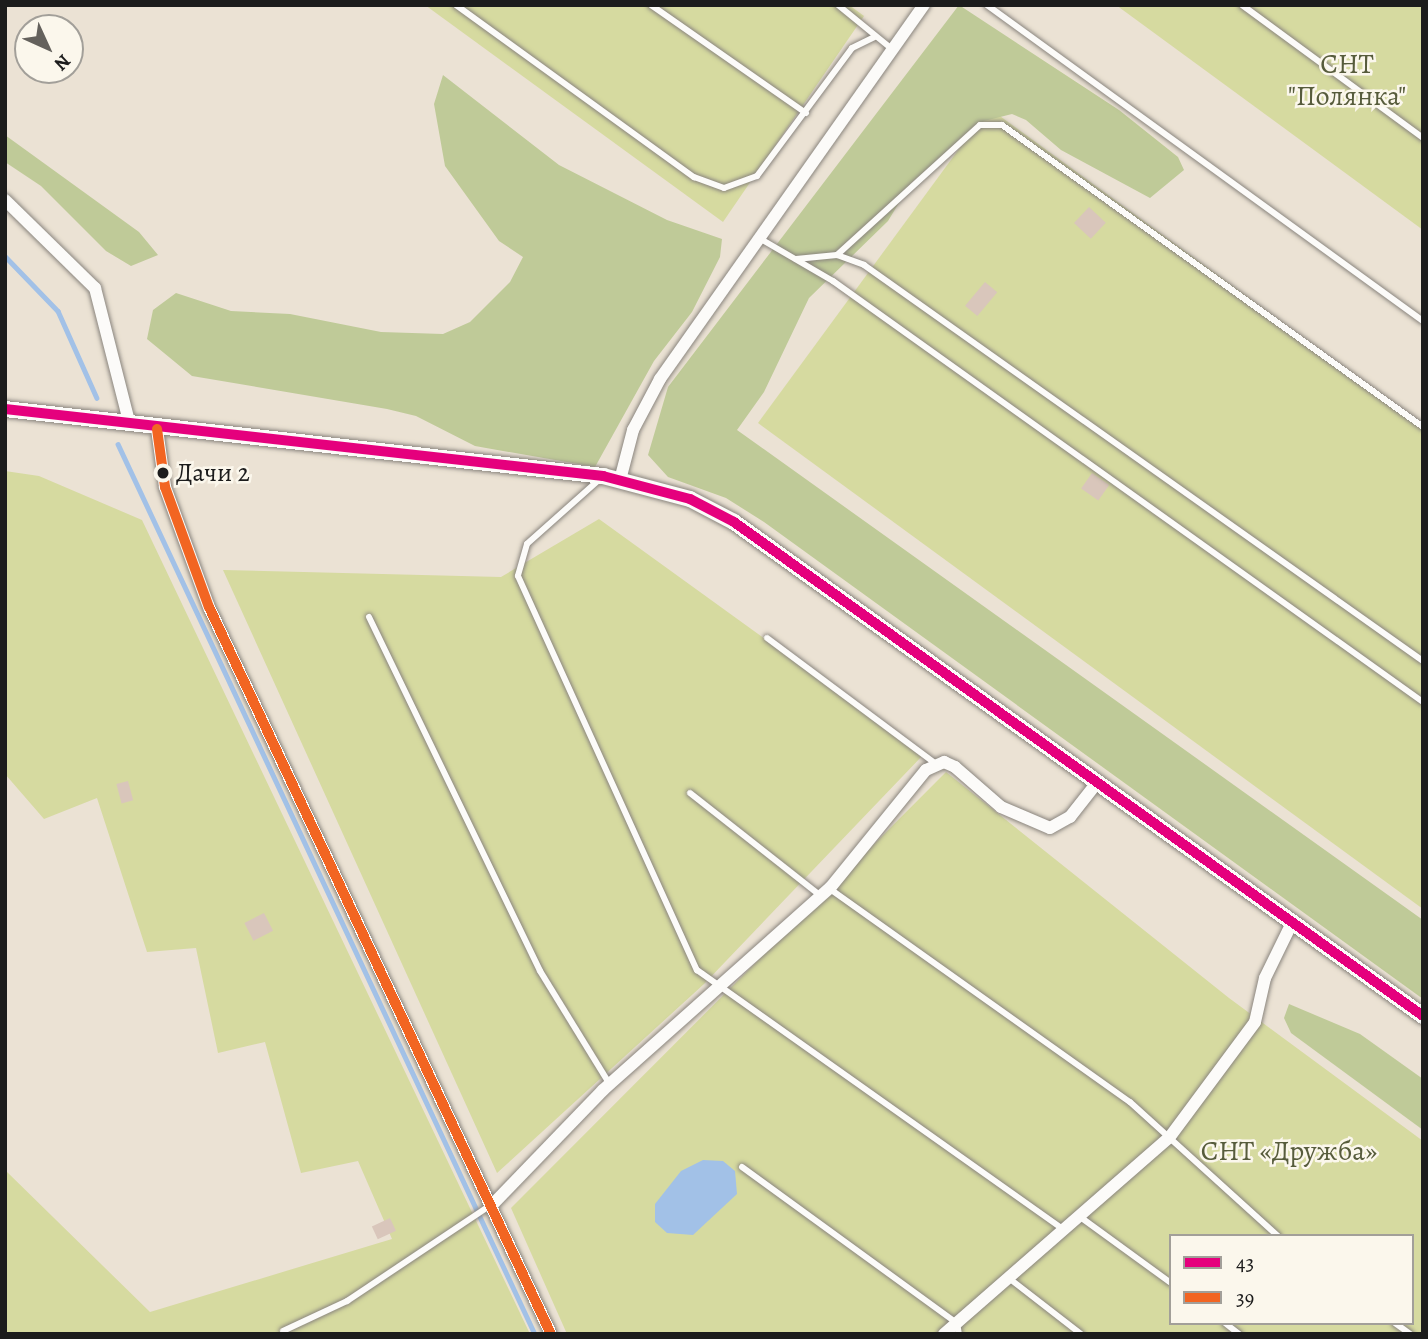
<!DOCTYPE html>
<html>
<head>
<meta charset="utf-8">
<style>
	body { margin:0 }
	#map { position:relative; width:1428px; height:1339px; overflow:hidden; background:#ebe2d4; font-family:Alegreya,serif }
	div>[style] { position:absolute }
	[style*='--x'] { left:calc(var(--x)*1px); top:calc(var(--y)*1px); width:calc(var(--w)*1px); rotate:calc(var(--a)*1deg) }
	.green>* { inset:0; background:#d6daa0 }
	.forest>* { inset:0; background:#bfca98 }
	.water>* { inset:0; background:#a2c1e7 }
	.stream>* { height:4.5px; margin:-2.25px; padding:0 2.25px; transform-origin:2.25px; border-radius:2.25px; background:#a2c1e7 }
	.building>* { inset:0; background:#d9c6bb; transform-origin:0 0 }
	.roads { filter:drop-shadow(0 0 2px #8a857e) drop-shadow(0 0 2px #8a857e) }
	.service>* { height:6px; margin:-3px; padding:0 3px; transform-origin:3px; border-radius:3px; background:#fcfbf9 }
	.minor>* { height:12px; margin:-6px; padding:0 6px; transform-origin:6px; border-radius:6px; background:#fcfbf9 }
	.tertiary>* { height:16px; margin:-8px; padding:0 8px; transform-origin:8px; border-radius:8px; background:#fcfbf9 }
	.bus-1>* { height:10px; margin:-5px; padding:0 5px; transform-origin:5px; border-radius:5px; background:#e5007d }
	.bus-2>* { height:10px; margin:-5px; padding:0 5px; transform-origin:5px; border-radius:5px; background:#f26522 }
	.dots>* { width:19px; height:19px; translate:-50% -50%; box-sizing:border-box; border:4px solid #fbf7ec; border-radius:50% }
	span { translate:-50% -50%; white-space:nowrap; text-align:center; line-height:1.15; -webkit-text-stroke:5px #fbf7ec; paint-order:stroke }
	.bus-label { font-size:26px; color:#1c1c1c }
	.left { translate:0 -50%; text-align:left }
	.park-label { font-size:28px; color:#575c3c }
	.frame { position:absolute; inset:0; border:7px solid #1c1c1c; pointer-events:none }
	.legend { position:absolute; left:1169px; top:1234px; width:245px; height:91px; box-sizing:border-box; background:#fbf7ec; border:2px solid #a29f99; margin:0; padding:9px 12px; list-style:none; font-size:21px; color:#1c1c1c }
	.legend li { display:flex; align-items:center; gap:14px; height:35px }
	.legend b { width:35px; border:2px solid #a29f99 }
	.north { position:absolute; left:14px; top:14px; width:70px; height:70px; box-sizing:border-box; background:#fbf7ec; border:2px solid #a29f99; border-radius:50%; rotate:135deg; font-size:19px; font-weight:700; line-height:28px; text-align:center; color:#1c1c1c }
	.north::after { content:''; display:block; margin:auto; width:24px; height:32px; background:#64615c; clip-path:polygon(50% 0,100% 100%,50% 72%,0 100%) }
</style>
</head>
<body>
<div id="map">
	<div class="green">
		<div style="clip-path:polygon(425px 5px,849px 5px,864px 16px,723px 222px)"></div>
		<div style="clip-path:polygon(1116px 5px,1423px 5px,1423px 230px)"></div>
		<div style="clip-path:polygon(989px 108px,1423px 425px,1423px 909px,758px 423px)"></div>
		<div style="clip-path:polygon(5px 471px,39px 476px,142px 520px,530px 1334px,5px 1334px,5px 1170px,150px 1312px,392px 1239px,358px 1161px,301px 1173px,265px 1042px,218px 1053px,196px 948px,147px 952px,97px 798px,44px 819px,5px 774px)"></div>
		<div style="clip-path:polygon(599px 519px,924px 754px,704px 984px,497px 1173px,223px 570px,501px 577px)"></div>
		<div style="clip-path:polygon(evenodd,946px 772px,1229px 998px,1423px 1141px,1423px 1334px,567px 1334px,511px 1208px,946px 772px,1171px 1236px,1412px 1236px,1412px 1323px,1171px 1323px,1171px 1236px)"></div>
	</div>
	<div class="forest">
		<div style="clip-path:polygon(959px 5px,1119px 110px,1178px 157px,1184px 170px,1150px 198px,1061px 150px,1026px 120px,1012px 114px,984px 121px,911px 183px,888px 221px,809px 298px,764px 392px,737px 430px,1423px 920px,1423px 999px,764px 522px,726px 498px,668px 477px,648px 455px,668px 387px)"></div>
		<div style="clip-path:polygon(443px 75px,559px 165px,667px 220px,722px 239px,720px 257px,692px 312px,654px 361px,595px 467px,475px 446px,416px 416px,387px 409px,192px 376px,147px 339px,153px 310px,176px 293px,231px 311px,290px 314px,381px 332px,443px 334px,470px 322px,510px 282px,523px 257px,499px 241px,445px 166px,434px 104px)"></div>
		<div style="clip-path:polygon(5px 135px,139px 232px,158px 255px,131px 266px,106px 251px,41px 186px,5px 162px)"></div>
		<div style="clip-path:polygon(1289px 1004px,1360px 1034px,1423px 1079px,1423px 1130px,1291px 1033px,1284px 1018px)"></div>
	</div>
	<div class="water">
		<div style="clip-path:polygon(703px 1160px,723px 1161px,735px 1171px,737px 1194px,693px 1235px,667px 1233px,655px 1222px,655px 1204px,681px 1171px)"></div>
	</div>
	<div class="stream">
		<div style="--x:5;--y:256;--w:76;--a:46.1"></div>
		<div style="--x:58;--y:311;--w:95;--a:65.9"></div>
		<div style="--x:118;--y:444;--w:983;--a:64.9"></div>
	</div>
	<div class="building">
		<div style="left:1089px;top:207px;width:23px;height:22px;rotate:43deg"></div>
		<div style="left:985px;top:282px;width:16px;height:31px;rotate:40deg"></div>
		<div style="left:1092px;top:473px;width:21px;height:19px;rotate:35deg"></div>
		<div style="left:128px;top:781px;width:20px;height:12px;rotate:75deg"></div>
		<div style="left:264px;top:913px;width:20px;height:22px;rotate:63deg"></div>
		<div style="left:390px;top:1218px;width:14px;height:20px;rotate:65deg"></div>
	</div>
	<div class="roads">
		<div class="service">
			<div style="--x:456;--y:5;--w:294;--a:35.9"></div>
			<div style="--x:694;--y:177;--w:32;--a:20"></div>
			<div style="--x:724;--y:188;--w:35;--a:-20"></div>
			<div style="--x:757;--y:176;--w:159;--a:-53.4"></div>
			<div style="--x:852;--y:48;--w:25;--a:-26"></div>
			<div style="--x:651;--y:5;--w:189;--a:34.9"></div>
			<div style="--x:838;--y:5;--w:70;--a:39.2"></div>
			<div style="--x:987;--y:5;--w:538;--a:35.93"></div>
			<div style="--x:1242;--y:5;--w:225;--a:36.3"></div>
			<div style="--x:759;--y:238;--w:86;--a:30.2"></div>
			<div style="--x:833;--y:281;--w:725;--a:35.51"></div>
			<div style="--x:837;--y:255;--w:29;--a:20"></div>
			<div style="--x:864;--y:265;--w:685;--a:35.31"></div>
			<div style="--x:796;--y:259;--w:41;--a:-5.6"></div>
			<div style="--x:837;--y:255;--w:193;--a:-42.3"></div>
			<div style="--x:980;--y:125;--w:22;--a:0"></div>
			<div style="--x:1002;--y:125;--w:518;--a:35.65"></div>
			<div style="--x:601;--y:478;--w:99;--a:138.3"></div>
			<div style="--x:527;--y:544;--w:33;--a:106"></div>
			<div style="--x:518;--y:576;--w:433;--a:65.6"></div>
			<div style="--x:697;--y:970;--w:451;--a:35.3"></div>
			<div style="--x:369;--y:617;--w:393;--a:64.2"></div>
			<div style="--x:540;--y:971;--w:134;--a:58.4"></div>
			<div style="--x:767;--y:638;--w:211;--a:36.7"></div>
			<div style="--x:690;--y:793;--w:167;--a:38.2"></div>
			<div style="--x:830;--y:889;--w:368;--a:35.4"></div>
			<div style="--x:1130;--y:1102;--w:200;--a:42.2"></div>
			<div style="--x:742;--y:1167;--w:266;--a:36"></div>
			<div style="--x:957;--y:1323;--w:11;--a:80"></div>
			<div style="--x:1083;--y:1219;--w:109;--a:36"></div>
			<div style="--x:1010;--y:1279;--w:90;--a:37.8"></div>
			<div style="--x:1225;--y:1323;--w:18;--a:38"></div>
			<div style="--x:1395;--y:1323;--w:19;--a:36"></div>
			<div style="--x:283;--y:1331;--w:71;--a:-25.1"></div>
			<div style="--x:347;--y:1301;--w:173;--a:-33.7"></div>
		</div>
		<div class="minor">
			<div style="--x:5;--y:200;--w:126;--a:44.4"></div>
			<div style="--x:95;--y:288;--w:141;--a:75.7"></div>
			<div style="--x:157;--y:429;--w:59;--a:82.1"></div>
			<div style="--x:165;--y:487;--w:128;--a:69.9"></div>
			<div style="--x:209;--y:607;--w:803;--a:64.81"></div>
			<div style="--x:620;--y:480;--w:52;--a:-75.4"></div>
			<div style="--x:633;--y:430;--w:58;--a:-62.1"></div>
			<div style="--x:660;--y:379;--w:458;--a:-54.8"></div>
			<div style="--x:493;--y:1204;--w:158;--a:-46"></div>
			<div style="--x:603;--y:1090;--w:304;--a:-41.7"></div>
			<div style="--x:830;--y:888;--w:152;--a:-50.9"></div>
			<div style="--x:926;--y:770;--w:20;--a:-24"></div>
			<div style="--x:944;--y:762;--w:12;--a:24"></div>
			<div style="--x:955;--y:767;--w:61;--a:41"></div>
			<div style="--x:1001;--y:807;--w:53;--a:23.2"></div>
			<div style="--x:1050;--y:828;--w:23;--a:-29"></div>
			<div style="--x:1070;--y:817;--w:42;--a:-51.8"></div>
			<div style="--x:944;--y:1334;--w:298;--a:-41.1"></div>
			<div style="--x:1169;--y:1138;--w:144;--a:-53.4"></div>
			<div style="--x:1255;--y:1022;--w:45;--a:-77.2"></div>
			<div style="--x:1265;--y:978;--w:61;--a:-63.9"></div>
		</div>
		<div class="tertiary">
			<div style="--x:5;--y:409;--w:602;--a:6.39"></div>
			<div style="--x:603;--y:476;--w:90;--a:14.8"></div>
			<div style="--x:690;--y:499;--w:50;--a:27.6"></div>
			<div style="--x:734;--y:522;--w:848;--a:35.64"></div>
		</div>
	</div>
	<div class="bus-1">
		<div style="--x:5;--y:409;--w:602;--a:6.39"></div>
		<div style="--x:603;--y:476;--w:90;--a:14.8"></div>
		<div style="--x:690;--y:499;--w:50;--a:27.6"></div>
		<div style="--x:734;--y:522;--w:848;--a:35.64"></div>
	</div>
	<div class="bus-2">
		<div style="--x:157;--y:429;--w:59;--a:82.1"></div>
		<div style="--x:165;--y:487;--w:128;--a:69.9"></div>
		<div style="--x:209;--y:607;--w:803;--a:64.81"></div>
	</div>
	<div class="dots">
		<div style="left:163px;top:473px;background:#1c1c1c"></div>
	</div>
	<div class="bus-label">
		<span class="left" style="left:176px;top:473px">Дачи 2</span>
	</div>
	<div class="park-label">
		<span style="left:1347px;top:80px">СНТ<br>"Полянка"</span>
		<span style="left:1289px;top:1151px">СНТ «Дружба»</span>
	</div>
	<div class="frame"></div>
	<ul class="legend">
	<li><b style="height:9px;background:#e5007d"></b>43</li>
	<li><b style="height:9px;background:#f26522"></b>39</li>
	</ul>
	<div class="north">N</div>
</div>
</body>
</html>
